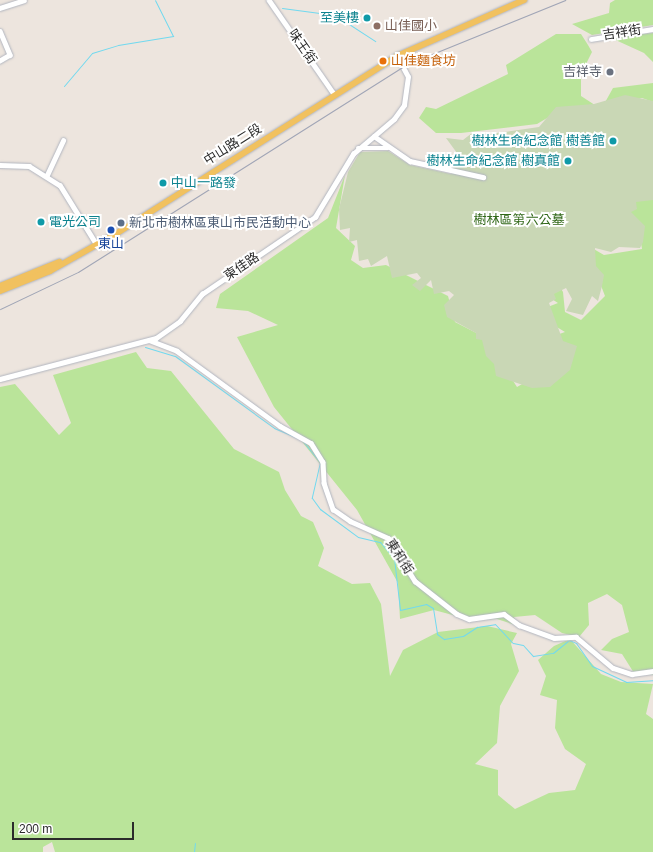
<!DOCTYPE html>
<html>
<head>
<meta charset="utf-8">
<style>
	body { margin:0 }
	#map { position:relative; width:653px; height:852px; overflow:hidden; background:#ede5de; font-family:Arial,"Noto Sans TC",sans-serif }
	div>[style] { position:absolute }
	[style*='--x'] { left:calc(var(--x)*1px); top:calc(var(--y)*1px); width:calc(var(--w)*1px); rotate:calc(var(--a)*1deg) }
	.green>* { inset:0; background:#bae49a }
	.cemetery>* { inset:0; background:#c9d7b5 }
	.stream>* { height:1px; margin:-0.5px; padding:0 0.5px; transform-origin:0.5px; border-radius:0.5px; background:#71d9ef }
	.roads { filter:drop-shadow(0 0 1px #b1b5bf) drop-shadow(0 0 1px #b1b5bf) }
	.minor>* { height:4.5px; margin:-2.25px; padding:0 2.25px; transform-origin:2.25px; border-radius:2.25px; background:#fff }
	.major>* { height:6px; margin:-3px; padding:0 3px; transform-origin:3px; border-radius:3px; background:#f1c15f }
	.rail>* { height:1px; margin:-0.5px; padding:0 0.5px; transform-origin:0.5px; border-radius:0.5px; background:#a0a5b6 }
	.dots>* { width:11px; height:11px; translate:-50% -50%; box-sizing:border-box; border:2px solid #fff; border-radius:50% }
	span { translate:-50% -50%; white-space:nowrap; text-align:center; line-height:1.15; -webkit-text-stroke:4px #fff; paint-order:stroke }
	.culture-label { font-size:13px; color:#0d838f }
	.right { translate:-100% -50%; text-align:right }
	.left { translate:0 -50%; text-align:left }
	.education-label { font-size:13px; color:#785e54 }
	.street-label { font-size:13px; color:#2b2b2b }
	.food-label { font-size:13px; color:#c56008 }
	.worship-label { font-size:13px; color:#5b616d }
	.park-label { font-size:13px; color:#32691a }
	.service-label { font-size:13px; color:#4e5e75 }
	.transit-label { font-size:13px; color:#164399 }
	.scale { position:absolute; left:12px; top:822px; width:122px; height:18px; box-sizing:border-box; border:2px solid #2b2b2b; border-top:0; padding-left:5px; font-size:12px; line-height:14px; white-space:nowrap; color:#2b2b2b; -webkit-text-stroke:3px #fff; paint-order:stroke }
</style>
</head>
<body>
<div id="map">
	<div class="green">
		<div style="clip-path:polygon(615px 0,653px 0,653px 25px,592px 35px,572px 24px,609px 13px,610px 3px)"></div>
		<div style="clip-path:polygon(653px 33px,653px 62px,644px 53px,609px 37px)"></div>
		<div style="clip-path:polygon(556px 34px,581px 34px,588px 45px,592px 52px,581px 74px,581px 96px,601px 109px,559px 111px,537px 124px,461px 133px,436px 133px,419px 118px,426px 107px,436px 109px,508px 74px,506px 65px)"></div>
		<div style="clip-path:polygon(653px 83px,653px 102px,642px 98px,603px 106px,613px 88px)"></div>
		<div style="clip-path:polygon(345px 175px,336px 228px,355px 246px,351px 260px,363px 268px,386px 265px,448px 296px,455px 322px,484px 337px,517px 387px,560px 362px,548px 338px,565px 332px,537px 315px,540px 310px,558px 303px,544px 294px,546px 264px,563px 292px,565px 312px,581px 320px,605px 296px,585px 244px,604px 255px,642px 249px,637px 219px,581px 214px,653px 193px,653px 675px,634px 673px,622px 654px,601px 650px,612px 639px,629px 632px,622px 605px,607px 594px,588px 603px,589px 625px,579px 637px,562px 633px,535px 615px,514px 617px,518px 626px,497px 619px,471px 620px,434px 610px,400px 619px,398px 583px,357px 510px,274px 407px,237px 337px,278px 325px,248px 311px,216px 308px,220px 294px,328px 218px)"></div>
		<div style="clip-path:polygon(136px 352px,147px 368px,171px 371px,234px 449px,279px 472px,285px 490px,301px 516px,313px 522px,324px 548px,318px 566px,352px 584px,370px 583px,381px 604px,390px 676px,403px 650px,438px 632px,487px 626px,517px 633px,511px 644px,519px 671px,500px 706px,497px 743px,475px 764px,498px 770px,498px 795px,515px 809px,549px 793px,575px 790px,586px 764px,565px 749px,555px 728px,557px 700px,540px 695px,546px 676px,538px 660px,554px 646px,570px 639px,601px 674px,621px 682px,653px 684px,646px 714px,653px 719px,653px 852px,55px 852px,52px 842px,43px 847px,43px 852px,0 852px,0 387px,15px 384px,59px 435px,71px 423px,53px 375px)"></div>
	</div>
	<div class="cemetery">
		<div style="clip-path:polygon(625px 95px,653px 101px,653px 200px,636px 202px,637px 209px,631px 212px,645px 226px,643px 242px,640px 248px,619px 247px,611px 252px,595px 248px,596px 266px,604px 275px,602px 286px,598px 301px,592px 296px,583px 315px,566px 311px,572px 299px,566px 288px,554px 294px,556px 299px,549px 303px,563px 341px,577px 346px,570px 370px,550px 387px,532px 388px,496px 376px,494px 364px,486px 356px,482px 340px,476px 339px,476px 333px,447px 317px,444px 305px,454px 295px,449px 291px,434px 294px,431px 280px,420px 291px,412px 285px,421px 278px,417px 273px,392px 278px,387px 256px,371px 266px,368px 259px,359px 261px,357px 240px,349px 242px,350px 228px,340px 230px,339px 209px,348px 172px,360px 152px,388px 151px,410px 165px,451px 174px,457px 153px,446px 138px,463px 140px,472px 133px,490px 134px,539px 127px,556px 107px,594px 104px)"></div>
	</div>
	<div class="stream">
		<div style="--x:282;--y:8;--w:53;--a:7.5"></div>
		<div style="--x:335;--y:15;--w:48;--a:33"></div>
		<div style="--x:64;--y:86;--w:43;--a:-49.7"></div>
		<div style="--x:92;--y:53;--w:27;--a:-17"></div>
		<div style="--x:118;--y:45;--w:56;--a:-9.3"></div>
		<div style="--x:173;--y:36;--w:40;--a:-116.6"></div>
		<div style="--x:145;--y:347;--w:31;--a:17"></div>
		<div style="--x:175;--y:356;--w:122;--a:36"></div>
		<div style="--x:274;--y:428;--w:25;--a:23"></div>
		<div style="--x:302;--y:440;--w:28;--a:51"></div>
		<div style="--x:320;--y:462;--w:37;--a:103"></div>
		<div style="--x:312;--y:498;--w:14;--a:54"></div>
		<div style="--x:320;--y:509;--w:47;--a:36.4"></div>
		<div style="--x:358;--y:537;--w:23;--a:13"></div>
		<div style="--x:380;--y:542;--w:21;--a:49"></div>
		<div style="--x:394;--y:558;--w:52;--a:83.4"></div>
		<div style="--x:400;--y:610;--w:27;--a:-13"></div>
		<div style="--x:426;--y:604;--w:8;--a:30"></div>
		<div style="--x:433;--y:608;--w:26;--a:81"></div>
		<div style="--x:437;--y:634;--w:9;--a:36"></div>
		<div style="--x:444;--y:639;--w:19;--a:-9"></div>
		<div style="--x:463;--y:636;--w:17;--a:-33"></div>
		<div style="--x:477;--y:627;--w:18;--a:-9"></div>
		<div style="--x:495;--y:624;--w:26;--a:47"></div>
		<div style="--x:513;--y:643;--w:10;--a:11"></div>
		<div style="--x:523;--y:645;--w:15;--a:48"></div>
		<div style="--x:533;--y:656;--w:20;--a:-9"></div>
		<div style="--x:553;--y:653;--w:21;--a:-39"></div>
		<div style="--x:569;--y:640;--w:8;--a:23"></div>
		<div style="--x:576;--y:643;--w:28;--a:55"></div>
		<div style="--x:592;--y:666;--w:38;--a:25"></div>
		<div style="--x:626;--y:682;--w:27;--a:-4"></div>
		<div style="--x:194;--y:852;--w:9;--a:-84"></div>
	</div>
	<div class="roads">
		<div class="minor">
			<div style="--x:269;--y:0;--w:114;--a:55.3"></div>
			<div style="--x:0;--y:8;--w:25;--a:-18"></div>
			<div style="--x:0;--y:31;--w:26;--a:67"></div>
			<div style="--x:10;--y:55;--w:12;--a:149"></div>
			<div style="--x:591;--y:39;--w:63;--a:-9.2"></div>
			<div style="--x:374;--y:136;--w:44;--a:34.8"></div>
			<div style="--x:410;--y:161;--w:75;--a:12.4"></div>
			<div style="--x:358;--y:148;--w:30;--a:0"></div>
			<div style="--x:0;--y:165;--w:29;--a:2"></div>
			<div style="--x:29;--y:166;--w:36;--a:32"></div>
			<div style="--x:60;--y:185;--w:70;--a:58.3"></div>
			<div style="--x:47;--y:175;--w:38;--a:-65"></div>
			<div style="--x:149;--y:340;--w:30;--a:21"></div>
			<div style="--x:177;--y:351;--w:127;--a:36.1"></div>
			<div style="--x:280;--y:426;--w:35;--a:29"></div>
			<div style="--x:311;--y:443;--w:22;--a:58"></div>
			<div style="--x:323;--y:462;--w:21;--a:87"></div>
			<div style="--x:324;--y:483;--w:28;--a:71"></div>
			<div style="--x:333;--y:509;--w:21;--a:35"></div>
			<div style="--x:350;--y:521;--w:42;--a:24.1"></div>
			<div style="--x:388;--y:538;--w:51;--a:57.9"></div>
			<div style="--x:415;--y:581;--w:53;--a:38.2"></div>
			<div style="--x:457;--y:614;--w:13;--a:23"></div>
			<div style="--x:469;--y:619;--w:35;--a:-8"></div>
			<div style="--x:504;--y:614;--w:19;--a:36"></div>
			<div style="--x:519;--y:625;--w:37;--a:20"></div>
			<div style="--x:554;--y:638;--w:22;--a:-3"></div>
			<div style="--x:576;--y:637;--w:48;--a:40"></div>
			<div style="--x:613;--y:668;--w:20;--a:18"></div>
			<div style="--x:632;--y:674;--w:21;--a:-8"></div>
			<div style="--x:0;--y:379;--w:161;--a:-14.7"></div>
			<div style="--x:156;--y:338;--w:29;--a:-35"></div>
			<div style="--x:180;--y:321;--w:35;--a:-51"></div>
			<div style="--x:202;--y:294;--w:137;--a:-34.3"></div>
			<div style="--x:315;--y:217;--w:74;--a:-58.9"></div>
			<div style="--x:353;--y:154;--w:54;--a:-40.5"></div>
			<div style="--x:394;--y:119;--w:17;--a:-54"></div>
			<div style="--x:404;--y:105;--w:28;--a:-82"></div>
			<div style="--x:408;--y:77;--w:24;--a:-118"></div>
		</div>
		<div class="major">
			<div style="--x:0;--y:286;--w:64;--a:-22.1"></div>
			<div style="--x:0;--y:291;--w:54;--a:-21.8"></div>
			<div style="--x:50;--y:271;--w:73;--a:-29.4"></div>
			<div style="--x:114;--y:235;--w:335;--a:-32.3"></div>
			<div style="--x:397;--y:56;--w:139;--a:-23.8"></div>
		</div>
	</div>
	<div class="rail">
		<div style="--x:0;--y:309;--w:86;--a:-25.4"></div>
		<div style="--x:78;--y:272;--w:387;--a:-32.3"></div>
		<div style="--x:405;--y:65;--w:173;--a:-22.1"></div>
	</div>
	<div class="dots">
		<div style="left:367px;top:18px;background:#0f9aa8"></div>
		<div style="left:377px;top:26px;background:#8d6e63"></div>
		<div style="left:383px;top:61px;background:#e8710a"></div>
		<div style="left:610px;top:72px;background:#6b7280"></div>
		<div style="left:613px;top:141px;background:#0f9aa8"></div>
		<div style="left:568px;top:161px;background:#0f9aa8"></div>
		<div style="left:163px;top:183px;background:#0f9aa8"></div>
		<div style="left:41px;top:222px;background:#0f9aa8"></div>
		<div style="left:121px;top:223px;background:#5c6f8a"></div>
		<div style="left:111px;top:230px;background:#1a4fb4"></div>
	</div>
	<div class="culture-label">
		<span class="right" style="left:359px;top:18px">至美樓</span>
		<span class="right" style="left:605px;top:141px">樹林生命紀念館 樹善館</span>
		<span class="right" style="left:560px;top:161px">樹林生命紀念館 樹真館</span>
		<span class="left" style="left:171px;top:183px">中山一路發</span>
		<span class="left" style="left:49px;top:222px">電光公司</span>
	</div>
	<div class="education-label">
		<span class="left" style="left:385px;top:26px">山佳國小</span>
	</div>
	<div class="street-label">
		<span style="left:622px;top:33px;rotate:-9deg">吉祥街</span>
		<span style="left:302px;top:47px;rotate:55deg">味王街</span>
		<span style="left:233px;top:145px;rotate:-32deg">中山路二段</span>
		<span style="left:242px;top:267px;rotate:-34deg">東佳路</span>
		<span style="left:399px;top:557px;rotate:57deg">東和街</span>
	</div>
	<div class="food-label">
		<span class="left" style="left:391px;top:61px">山佳麵食坊</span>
	</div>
	<div class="worship-label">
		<span class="right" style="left:602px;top:72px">吉祥寺</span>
	</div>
	<div class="park-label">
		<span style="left:519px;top:220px">樹林區第六公墓</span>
	</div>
	<div class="service-label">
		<span class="left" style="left:129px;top:223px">新北市樹林區東山市民活動中心</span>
	</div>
	<div class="transit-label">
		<span style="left:111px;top:244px">東山</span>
	</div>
	<div class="scale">200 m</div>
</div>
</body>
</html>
